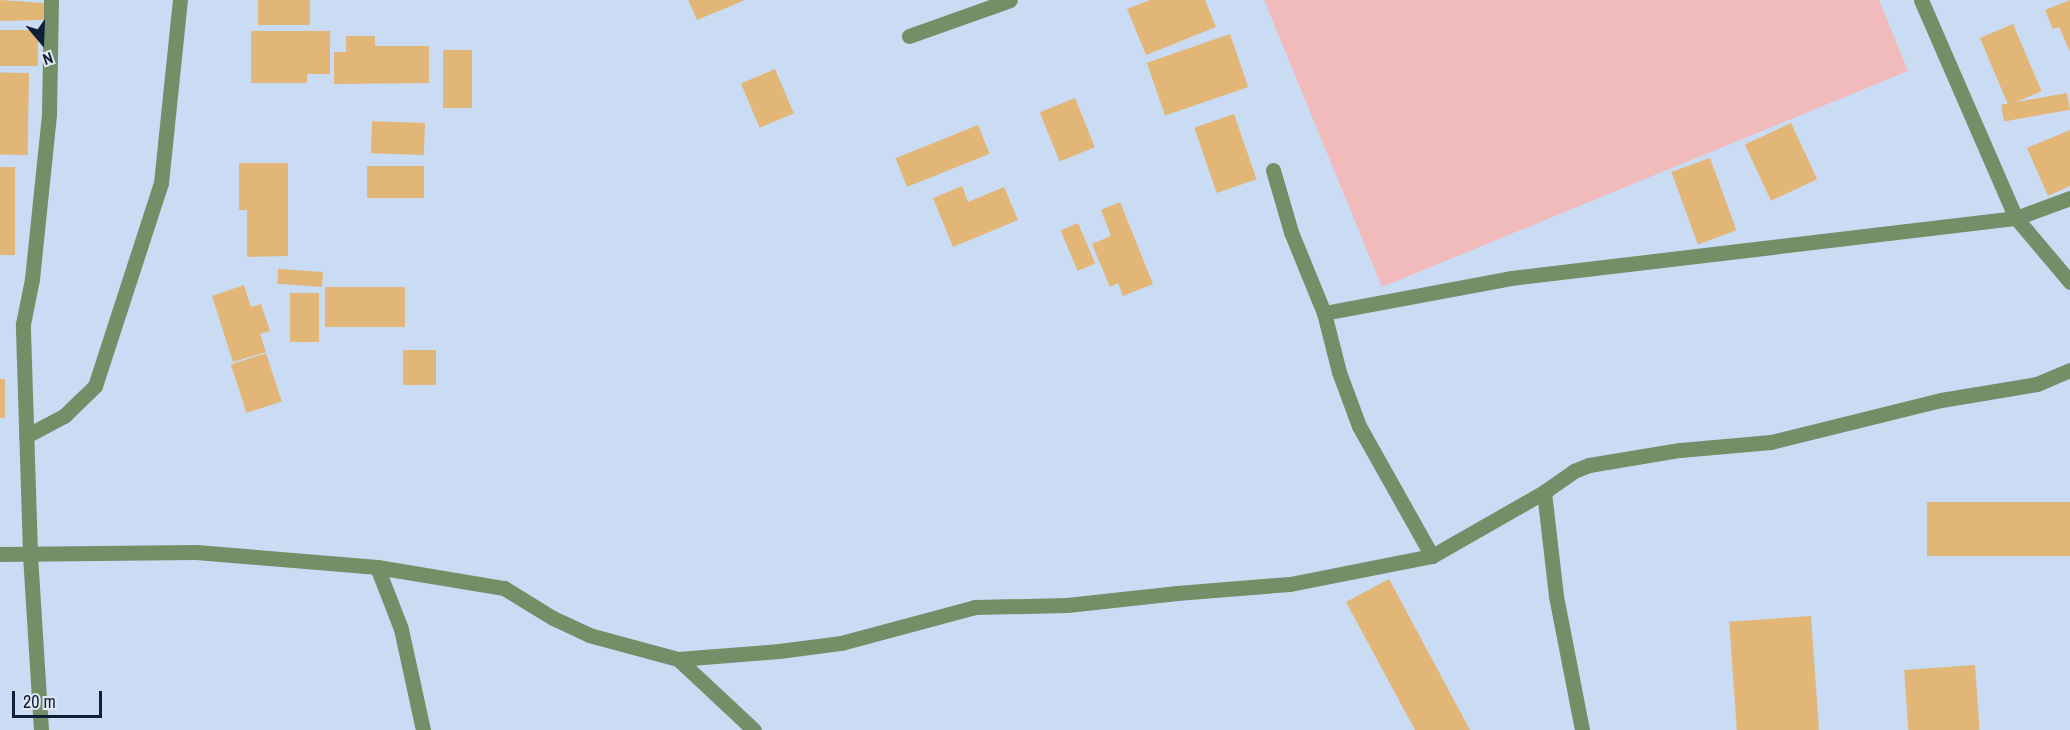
<!DOCTYPE html>
<html>
<head>
<meta charset="utf-8">
<style>
	body { margin:0 }
	#map { position:relative; width:2070px; height:730px; overflow:hidden; background:#cadcf4; font-family:"Archivo Narrow",sans-serif }
	div>[style] { position:absolute }
	[style*='--x'] { left:calc(var(--x)*1px); top:calc(var(--y)*1px); width:calc(var(--w)*1px); rotate:calc(var(--a)*1deg) }
	.green>* { inset:0; background:#f1bbbc }
	.building>* { inset:0; background:#e1b676; transform-origin:0 0 }
	.minor>* { height:15px; margin:-7.5px; padding:0 7.5px; transform-origin:7.5px; border-radius:7.5px; background:#738f68 }
	span { translate:-50% -50%; white-space:nowrap; text-align:center; line-height:1.15; -webkit-text-stroke:4.5px #dfe8f4; paint-order:stroke }
	.north { position:absolute; left:12px; top:12px; width:60px; height:60px; -webkit-text-stroke:4px #dfe8f4; paint-order:stroke; rotate:161deg; font-size:16px; font-weight:700; line-height:24px; text-align:center; color:#0f1f35 }
	.north::after { content:''; display:block; margin:auto; width:21px; height:27px; background:#0f1f35; clip-path:polygon(50% 0,100% 100%,50% 72%,0 100%) }
	.scale { position:absolute; left:12px; top:691px; width:90px; height:27px; box-sizing:border-box; border:3px solid #0f1f35; border-top:0; padding-left:8px; font-size:18px; line-height:21px; white-space:nowrap; color:#0f1f35; -webkit-text-stroke:4px #dfe8f4; paint-order:stroke }
</style>
</head>
<body>
<div id="map">
	<div class="green">
		<div style="clip-path:polygon(1264px 0,1879px 0,1908px 71px,1382px 287px)"></div>
	</div>
	<div class="building">
		<div style="clip-path:polygon(0 0,44px 3px,43px 20px,0 21px)"></div>
		<div style="left:258px;top:0;width:52px;height:25px"></div>
		<div style="clip-path:polygon(688px 0,745px 0,697px 20px)"></div>
		<div style="clip-path:polygon(1150px 0,1205px 0,1216px 27px,1146px 55px,1127px 9px)"></div>
		<div style="clip-path:polygon(2070px 0,2070px 52px,2059px 27px,2053px 29px,2045px 10px)"></div>
		<div style="left:2013px;top:24px;width:73px;height:36px;rotate:67deg"></div>
		<div style="left:0;top:30px;width:38px;height:36px"></div>
		<div style="clip-path:polygon(251px 31px,330px 31px,330px 74px,307px 74px,307px 83px,251px 83px)"></div>
		<div style="left:1230px;top:34px;width:56px;height:88px;rotate:71deg"></div>
		<div style="clip-path:polygon(346px 36px,375px 36px,375px 46px,429px 46px,429px 83px,334px 84px,334px 52px,346px 52px)"></div>
		<div style="left:443px;top:50px;width:29px;height:58px"></div>
		<div style="left:775px;top:69px;width:48px;height:37px;rotate:67deg"></div>
		<div style="left:29px;top:73px;width:82px;height:29px;rotate:91deg"></div>
		<div style="left:2067px;top:93px;width:17px;height:67px;rotate:80deg"></div>
		<div style="left:1075px;top:98px;width:53px;height:38px;rotate:68deg"></div>
		<div style="left:1234px;top:114px;width:69px;height:42px;rotate:71deg"></div>
		<div style="left:425px;top:123px;width:32px;height:53px;rotate:92deg"></div>
		<div style="left:1791px;top:123px;width:62px;height:51px;rotate:65deg"></div>
		<div style="left:978px;top:125px;width:31px;height:89px;rotate:68deg"></div>
		<div style="clip-path:polygon(2070px 130px,2070px 186px,2048px 196px,2027px 148px)"></div>
		<div style="left:1710px;top:158px;width:77px;height:41px;rotate:70deg"></div>
		<div style="clip-path:polygon(239px 163px,288px 163px,288px 256px,247px 257px,247px 210px,239px 210px)"></div>
		<div style="left:367px;top:166px;width:57px;height:32px"></div>
		<div style="left:0;top:167px;width:15px;height:88px"></div>
		<div style="clip-path:polygon(962px 186px,968px 202px,1004px 187px,1018px 220px,953px 247px,933px 198px)"></div>
		<div style="clip-path:polygon(1120px 202px,1153px 284px,1123px 296px,1118px 283px,1110px 287px,1092px 244px,1111px 236px,1101px 210px)"></div>
		<div style="left:1078px;top:223px;width:44px;height:19px;rotate:67deg"></div>
		<div style="left:323px;top:272px;width:15px;height:45px;rotate:94deg"></div>
		<div style="clip-path:polygon(244px 285px,251px 307px,261px 304px,270px 331px,260px 334px,266px 352px,233px 362px,212px 296px)"></div>
		<div style="left:325px;top:287px;width:80px;height:40px"></div>
		<div style="left:290px;top:293px;width:29px;height:49px"></div>
		<div style="left:403px;top:350px;width:33px;height:35px"></div>
		<div style="left:266px;top:353px;width:51px;height:37px;rotate:72deg"></div>
		<div style="left:0;top:379px;width:5px;height:39px"></div>
		<div style="left:2070px;top:502px;width:54px;height:143px;rotate:90deg"></div>
		<div style="clip-path:polygon(1389px 579px,1470px 730px,1415px 730px,1346px 602px)"></div>
		<div style="left:1811px;top:616px;width:114px;height:82px;rotate:86deg"></div>
		<div style="left:1975px;top:665px;width:65px;height:71px;rotate:86deg"></div>
	</div>
	<div class="minor">
		<div style="--x:1921;--y:0;--w:238;--a:66.5"></div>
		<div style="--x:2016;--y:218;--w:84;--a:49.8"></div>
		<div style="--x:909;--y:36;--w:107;--a:-19.6"></div>
		<div style="--x:1273;--y:170;--w:65;--a:73.8"></div>
		<div style="--x:1291;--y:232;--w:87;--a:67.8"></div>
		<div style="--x:1324;--y:313;--w:61;--a:75.7"></div>
		<div style="--x:1339;--y:372;--w:58;--a:69.7"></div>
		<div style="--x:1359;--y:426;--w:149;--a:60.7"></div>
		<div style="--x:1324;--y:313;--w:190;--a:-10.6"></div>
		<div style="--x:1511;--y:278;--w:509;--a:-6.78"></div>
		<div style="--x:2016;--y:218;--w:58;--a:-20.3"></div>
		<div style="--x:26;--y:436;--w:43;--a:-27.8"></div>
		<div style="--x:64;--y:416;--w:43;--a:-44.1"></div>
		<div style="--x:95;--y:386;--w:213;--a:-72"></div>
		<div style="--x:161;--y:183;--w:184;--a:-84.1"></div>
		<div style="--x:1544;--y:492;--w:105;--a:83.4"></div>
		<div style="--x:1556;--y:596;--w:136;--a:79"></div>
		<div style="--x:0;--y:554;--w:196;--a:-0.6"></div>
		<div style="--x:196;--y:552;--w:182;--a:4.7"></div>
		<div style="--x:377;--y:567;--w:129;--a:9.4"></div>
		<div style="--x:504;--y:588;--w:57;--a:31.5"></div>
		<div style="--x:553;--y:618;--w:40;--a:25"></div>
		<div style="--x:589;--y:635;--w:92;--a:15.1"></div>
		<div style="--x:678;--y:659;--w:101;--a:-4.5"></div>
		<div style="--x:779;--y:651;--w:63;--a:-7.4"></div>
		<div style="--x:841;--y:643;--w:139;--a:-15"></div>
		<div style="--x:975;--y:607;--w:92;--a:-1.2"></div>
		<div style="--x:1067;--y:605;--w:111;--a:-6.2"></div>
		<div style="--x:1177;--y:593;--w:113;--a:-4.6"></div>
		<div style="--x:1290;--y:584;--w:145;--a:-11.2"></div>
		<div style="--x:1432;--y:556;--w:129;--a:-29.7"></div>
		<div style="--x:1544;--y:492;--w:37;--a:-35"></div>
		<div style="--x:1574;--y:471;--w:16;--a:-22"></div>
		<div style="--x:1589;--y:465;--w:92;--a:-9.4"></div>
		<div style="--x:1680;--y:450;--w:91;--a:-5"></div>
		<div style="--x:1771;--y:442;--w:175;--a:-13.9"></div>
		<div style="--x:1941;--y:400;--w:97;--a:-9.5"></div>
		<div style="--x:2037;--y:384;--w:36;--a:-23"></div>
		<div style="--x:377;--y:567;--w:66;--a:68.8"></div>
		<div style="--x:401;--y:629;--w:103;--a:77.7"></div>
		<div style="--x:678;--y:659;--w:104;--a:43.1"></div>
		<div style="--x:41;--y:730;--w:177;--a:-93.6"></div>
		<div style="--x:30;--y:553;--w:229;--a:-91.8"></div>
		<div style="--x:23;--y:324;--w:46;--a:-78.7"></div>
		<div style="--x:32;--y:279;--w:166;--a:-84.1"></div>
		<div style="--x:49;--y:114;--w:114;--a:-89"></div>
	</div>
	<div class="north">N</div>
	<div class="scale">20 m</div>
</div>
</body>
</html>
